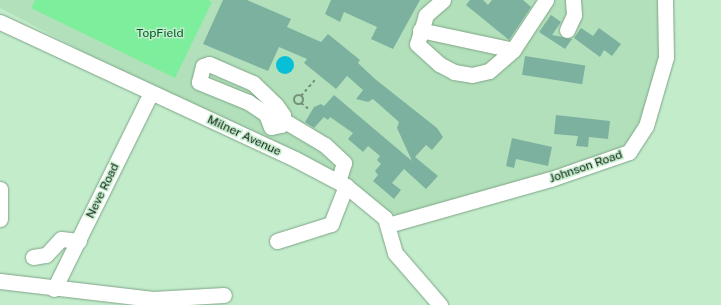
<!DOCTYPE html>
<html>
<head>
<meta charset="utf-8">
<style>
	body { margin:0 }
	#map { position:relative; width:721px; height:305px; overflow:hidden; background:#c3eccb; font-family:"Public Sans",sans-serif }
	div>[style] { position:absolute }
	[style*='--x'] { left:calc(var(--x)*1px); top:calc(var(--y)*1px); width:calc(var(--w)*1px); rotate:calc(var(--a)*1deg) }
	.built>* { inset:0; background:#b2e0bb }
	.green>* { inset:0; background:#7dee9c }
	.water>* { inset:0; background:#07bfd7 }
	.round { border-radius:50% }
	.building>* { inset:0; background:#7db19f; transform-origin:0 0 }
	.path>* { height:2px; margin-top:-1px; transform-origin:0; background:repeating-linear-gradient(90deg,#739079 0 3px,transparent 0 6px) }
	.path>.ring { margin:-1px; padding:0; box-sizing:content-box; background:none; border:2px solid #739079; border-radius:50% }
	.roads { filter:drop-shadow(0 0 1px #7ea586) drop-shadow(0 0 1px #7ea586) }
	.minor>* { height:15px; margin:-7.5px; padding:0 7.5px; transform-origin:7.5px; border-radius:7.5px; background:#fff }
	span { translate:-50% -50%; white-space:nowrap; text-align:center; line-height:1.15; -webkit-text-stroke:3px #c3eccb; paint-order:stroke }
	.park-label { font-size:12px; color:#015e2a }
	.street-label { font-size:12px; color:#0f1e13 }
</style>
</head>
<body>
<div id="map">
	<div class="built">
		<div style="clip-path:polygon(0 0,660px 0,662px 53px,643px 125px,623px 150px,409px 217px,392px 214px,0 8px)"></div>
	</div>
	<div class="green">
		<div style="clip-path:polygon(35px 0,208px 0,212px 2px,175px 78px,31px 8px)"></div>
	</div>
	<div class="water">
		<div class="round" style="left:276px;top:56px;width:18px;height:18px"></div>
	</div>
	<div class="building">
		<div style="clip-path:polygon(223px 0,247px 0,291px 19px,287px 27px,321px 42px,328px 34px,360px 60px,358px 63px,375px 79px,437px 128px,443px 137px,432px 150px,426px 145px,415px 157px,438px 176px,426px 189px,404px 169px,392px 183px,401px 190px,394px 199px,373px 181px,378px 175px,375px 171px,381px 164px,377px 160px,380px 156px,368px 146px,363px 152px,348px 139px,353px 133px,330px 117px,328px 120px,324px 117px,314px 128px,305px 122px,314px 107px,321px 104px,324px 106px,334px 95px,412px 161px,397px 128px,399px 122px,373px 99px,368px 102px,356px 99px,363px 90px,347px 76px,336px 89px,304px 63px,307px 59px,279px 47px,268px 71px,203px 44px)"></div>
		<div style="clip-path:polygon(331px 0,420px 0,393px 49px,371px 39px,377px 27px,344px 12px,340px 22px,325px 14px)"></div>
		<div style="clip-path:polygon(470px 0,483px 0,488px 5px,492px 0,523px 0,531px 7px,509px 40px,466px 5px)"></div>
		<div style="clip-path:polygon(551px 15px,561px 22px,552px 35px,572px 39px,565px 49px,539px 32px)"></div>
		<div style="clip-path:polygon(581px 28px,593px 36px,599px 28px,621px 44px,612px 56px,604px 50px,600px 57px,574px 38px)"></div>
		<div style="left:525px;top:56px;width:61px;height:19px;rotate:9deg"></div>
		<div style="clip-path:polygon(556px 115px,610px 121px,608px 139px,589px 137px,588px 147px,576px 146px,578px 136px,554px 134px)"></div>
		<div style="clip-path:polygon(512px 138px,552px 147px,548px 166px,516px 159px,514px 168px,506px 166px)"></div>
	</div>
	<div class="path">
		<div class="ring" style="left:293.5px;top:94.5px;width:7px;height:7px"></div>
		<div style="--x:301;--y:96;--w:21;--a:-49"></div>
		<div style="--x:301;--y:103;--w:11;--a:38"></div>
	</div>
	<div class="roads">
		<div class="minor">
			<div style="--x:443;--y:0;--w:23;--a:139"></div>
			<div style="--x:426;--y:15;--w:30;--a:107"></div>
			<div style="--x:417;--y:44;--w:30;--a:42"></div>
			<div style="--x:439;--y:64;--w:17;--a:28"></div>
			<div style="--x:454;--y:72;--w:18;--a:9"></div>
			<div style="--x:472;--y:75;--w:17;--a:-13"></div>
			<div style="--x:489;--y:71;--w:32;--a:-41"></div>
			<div style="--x:513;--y:50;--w:60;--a:-56.6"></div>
			<div style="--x:0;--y:22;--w:325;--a:24.9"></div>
			<div style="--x:295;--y:159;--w:58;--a:27.9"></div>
			<div style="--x:346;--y:186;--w:50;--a:39.4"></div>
			<div style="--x:385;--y:218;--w:36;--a:74"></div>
			<div style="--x:395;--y:253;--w:69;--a:49.1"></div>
			<div style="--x:420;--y:30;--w:95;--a:12.1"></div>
			<div style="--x:567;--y:30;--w:17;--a:-65"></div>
			<div style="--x:574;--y:15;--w:15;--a:-94"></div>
			<div style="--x:266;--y:114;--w:22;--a:-146"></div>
			<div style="--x:248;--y:102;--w:53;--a:-157.8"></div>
			<div style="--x:199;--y:82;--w:16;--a:-76"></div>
			<div style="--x:203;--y:66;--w:6;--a:-18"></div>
			<div style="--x:209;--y:64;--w:48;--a:23.4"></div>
			<div style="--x:253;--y:83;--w:32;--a:44"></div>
			<div style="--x:276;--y:105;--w:12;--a:55"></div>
			<div style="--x:283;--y:115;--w:10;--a:101"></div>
			<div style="--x:281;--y:125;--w:10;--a:169"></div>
			<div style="--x:271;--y:127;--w:14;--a:-111"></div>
			<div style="--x:266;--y:114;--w:13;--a:-18"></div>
			<div style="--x:283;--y:120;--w:49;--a:30.8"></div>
			<div style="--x:325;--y:145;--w:26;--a:43"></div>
			<div style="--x:344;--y:163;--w:19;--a:108"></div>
			<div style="--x:0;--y:189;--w:30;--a:90"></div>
			<div style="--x:388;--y:225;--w:169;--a:-15.8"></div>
			<div style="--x:551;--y:179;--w:83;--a:-19.1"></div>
			<div style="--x:629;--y:152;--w:31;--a:-57"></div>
			<div style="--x:646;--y:126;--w:72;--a:-73.8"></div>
			<div style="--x:666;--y:57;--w:57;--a:-91"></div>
			<div style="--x:277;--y:241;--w:57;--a:-17.5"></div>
			<div style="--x:331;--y:224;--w:41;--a:-68.5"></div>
			<div style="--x:33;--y:257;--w:13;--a:-9"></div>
			<div style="--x:46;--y:255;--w:22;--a:-47"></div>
			<div style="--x:61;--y:239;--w:18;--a:6"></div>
			<div style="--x:0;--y:281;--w:154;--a:6.7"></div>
			<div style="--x:153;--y:299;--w:71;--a:-3.2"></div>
			<div style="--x:54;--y:289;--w:219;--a:-63.7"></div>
		</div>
	</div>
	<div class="park-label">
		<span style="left:160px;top:34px">TopField</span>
	</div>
	<div class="street-label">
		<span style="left:244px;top:136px;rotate:25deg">Milner Avenue</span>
		<span style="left:586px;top:167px;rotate:-19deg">Johnson Road</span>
		<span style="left:103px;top:191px;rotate:-64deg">Neve Road</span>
	</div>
</div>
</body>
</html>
